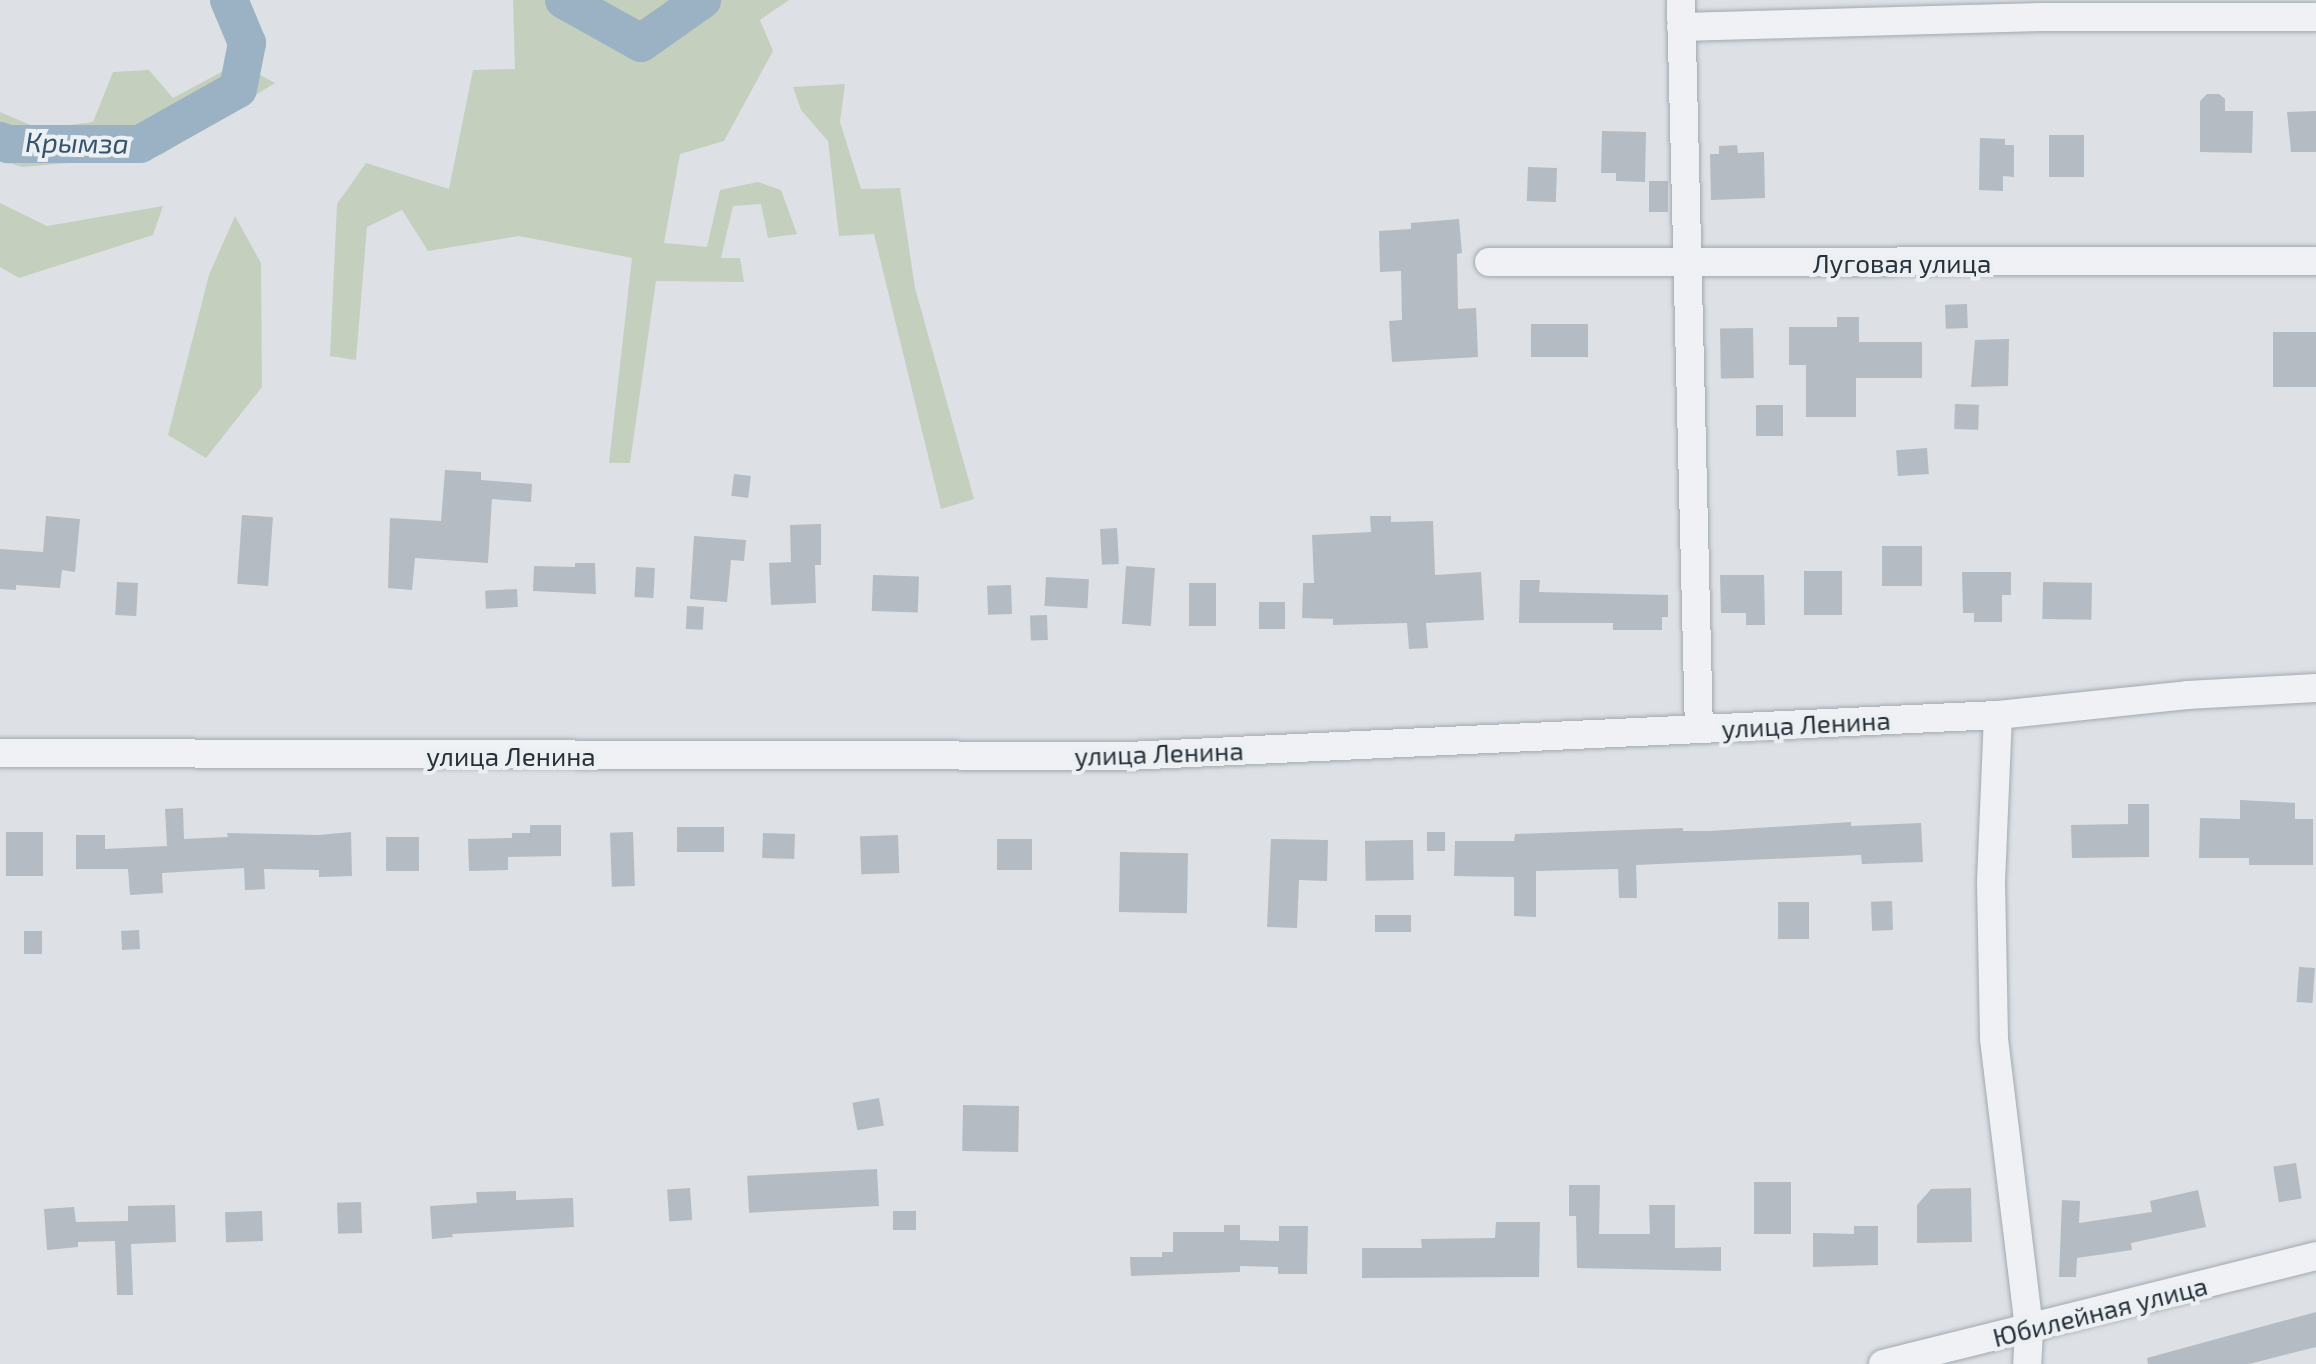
<!DOCTYPE html>
<html>
<head>
<meta charset="utf-8">
<style>
	body { margin:0 }
	#map { position:relative; width:2316px; height:1364px; overflow:hidden; background:#dde1e6; font-family:"Exo 2",sans-serif }
	div>[style] { position:absolute }
	[style*='--x'] { left:calc(var(--x)*1px); top:calc(var(--y)*1px); width:calc(var(--w)*1px); rotate:calc(var(--a)*1deg) }
	.green>* { inset:0; background:#c4cfbe }
	.river>* { height:38px; margin:-19px; padding:0 19px; transform-origin:19px; border-radius:19px; background:#9ab2c4 }
	.building>* { inset:0; background:#b4bbc2; transform-origin:0 0 }
	.roads { filter:drop-shadow(0 0 2px #a3a9af) drop-shadow(0 0 2px #a3a9af) }
	.minor>* { height:28px; margin:-14px; padding:0 14px; transform-origin:14px; border-radius:14px; background:#eff1f4 }
	span { translate:-50% -50%; white-space:nowrap; text-align:center; line-height:1.15; -webkit-text-stroke:8px #ecf0f3; paint-order:stroke }
	.street-label { font-size:26px; color:#27313b }
	.water-label { font-size:28px; color:#35536c; font-style:italic }
</style>
</head>
<body>
<div id="map">
	<div class="green">
		<div style="clip-path:polygon(513px 0,789px 0,760px 20px,773px 51px,724px 141px,680px 154px,664px 243px,707px 247px,720px 190px,758px 182px,781px 190px,797px 234px,768px 238px,761px 204px,733px 206px,721px 258px,740px 258px,744px 282px,656px 281px,630px 463px,609px 463px,632px 258px,519px 236px,428px 251px,402px 210px,367px 227px,356px 360px,330px 356px,337px 204px,366px 163px,449px 189px,473px 70px,515px 69px)"></div>
		<div style="clip-path:polygon(238px 63px,275px 83px,161px 155px,22px 167px,0 160px,0 112px,40px 129px,93px 122px,113px 72px,149px 70px,173px 98px)"></div>
		<div style="clip-path:polygon(845px 84px,840px 122px,861px 189px,900px 188px,915px 288px,974px 499px,941px 509px,874px 234px,839px 236px,828px 141px,801px 110px,793px 87px)"></div>
		<div style="clip-path:polygon(0 203px,47px 226px,163px 206px,153px 235px,19px 278px,0 267px)"></div>
		<div style="clip-path:polygon(235px 216px,261px 263px,262px 387px,206px 458px,168px 435px,209px 275px)"></div>
	</div>
	<div class="river">
		<div style="--x:564;--y:0;--w:88;--a:29.2"></div>
		<div style="--x:641;--y:43;--w:75;--a:-35.2"></div>
		<div style="--x:0;--y:141;--w:9;--a:21"></div>
		<div style="--x:8;--y:144;--w:132;--a:0"></div>
		<div style="--x:140;--y:144;--w:112;--a:-29.3"></div>
		<div style="--x:238;--y:89;--w:47;--a:-78.9"></div>
		<div style="--x:247;--y:43;--w:47;--a:-112.7"></div>
	</div>
	<div class="building">
		<div style="clip-path:polygon(2207px 94px,2219px 94px,2225px 99px,2225px 111px,2253px 111px,2252px 153px,2200px 152px,2200px 101px)"></div>
		<div style="clip-path:polygon(2316px 111px,2316px 152px,2291px 152px,2287px 112px)"></div>
		<div style="clip-path:polygon(1602px 131px,1646px 132px,1645px 182px,1616px 181px,1616px 173px,1601px 173px)"></div>
		<div style="left:2084px;top:135px;width:42px;height:35px;rotate:90deg"></div>
		<div style="clip-path:polygon(1980px 138px,2005px 139px,2005px 145px,2014px 145px,2014px 177px,2003px 176px,2003px 191px,1979px 190px)"></div>
		<div style="clip-path:polygon(1737px 145px,1738px 153px,1764px 152px,1765px 198px,1711px 200px,1710px 154px,1719px 154px,1719px 146px)"></div>
		<div style="left:1528px;top:167px;width:29px;height:34px;rotate:2deg"></div>
		<div style="left:1649px;top:181px;width:19px;height:31px"></div>
		<div style="clip-path:polygon(1459px 219px,1462px 253px,1457px 254px,1458px 309px,1476px 308px,1478px 357px,1392px 362px,1389px 321px,1402px 320px,1401px 271px,1380px 272px,1379px 231px,1411px 229px,1411px 223px)"></div>
		<div style="left:1967px;top:304px;width:24px;height:22px;rotate:88deg"></div>
		<div style="clip-path:polygon(1837px 317px,1859px 317px,1859px 342px,1922px 342px,1922px 378px,1856px 378px,1856px 417px,1806px 417px,1806px 365px,1789px 365px,1789px 327px,1837px 327px)"></div>
		<div style="left:1588px;top:324px;width:33px;height:57px;rotate:90deg"></div>
		<div style="left:1753px;top:328px;width:50px;height:33px;rotate:89deg"></div>
		<div style="left:2273px;top:332px;width:43px;height:55px"></div>
		<div style="clip-path:polygon(2009px 339px,2008px 386px,1971px 387px,1975px 340px)"></div>
		<div style="left:1955px;top:404px;width:24px;height:25px;rotate:2deg"></div>
		<div style="left:1756px;top:405px;width:27px;height:31px"></div>
		<div style="left:1927px;top:448px;width:26px;height:31px;rotate:86deg"></div>
		<div style="clip-path:polygon(445px 470px,481px 472px,481px 480px,532px 484px,531px 502px,492px 499px,488px 563px,415px 558px,412px 590px,388px 588px,390px 518px,441px 521px)"></div>
		<div style="left:734px;top:474px;width:17px;height:22px;rotate:7deg"></div>
		<div style="left:242px;top:515px;width:31px;height:69px;rotate:4deg"></div>
		<div style="clip-path:polygon(46px 516px,80px 519px,75px 572px,62px 570px,60px 588px,16px 585px,16px 590px,0 589px,0 549px,43px 552px)"></div>
		<div style="clip-path:polygon(1370px 516px,1391px 516px,1391px 522px,1433px 521px,1435px 575px,1481px 572px,1484px 620px,1426px 623px,1428px 648px,1409px 649px,1407px 623px,1333px 625px,1333px 619px,1302px 618px,1303px 583px,1314px 583px,1312px 535px,1371px 532px)"></div>
		<div style="clip-path:polygon(821px 524px,821px 565px,815px 565px,816px 603px,771px 605px,769px 563px,791px 562px,790px 525px)"></div>
		<div style="left:1117px;top:528px;width:36px;height:17px;rotate:87deg"></div>
		<div style="clip-path:polygon(694px 536px,746px 540px,744px 561px,731px 560px,727px 602px,690px 599px)"></div>
		<div style="left:1882px;top:546px;width:40px;height:40px"></div>
		<div style="clip-path:polygon(575px 563px,595px 563px,596px 594px,533px 591px,534px 566px,575px 567px)"></div>
		<div style="left:1126px;top:566px;width:29px;height:58px;rotate:4deg"></div>
		<div style="left:636px;top:567px;width:19px;height:30px;rotate:3deg"></div>
		<div style="left:1804px;top:571px;width:38px;height:44px"></div>
		<div style="clip-path:polygon(1962px 572px,2011px 572px,2011px 595px,2002px 595px,2002px 622px,1974px 622px,1974px 613px,1963px 613px)"></div>
		<div style="left:873px;top:575px;width:46px;height:36px;rotate:2deg"></div>
		<div style="clip-path:polygon(1720px 575px,1764px 575px,1765px 625px,1746px 625px,1746px 613px,1721px 613px)"></div>
		<div style="left:1046px;top:577px;width:43px;height:29px;rotate:3deg"></div>
		<div style="clip-path:polygon(1520px 580px,1540px 580px,1539px 592px,1668px 595px,1668px 617px,1662px 617px,1662px 630px,1613px 630px,1613px 623px,1519px 623px)"></div>
		<div style="left:117px;top:582px;width:21px;height:33px;rotate:3deg"></div>
		<div style="left:2043px;top:582px;width:49px;height:37px;rotate:1deg"></div>
		<div style="left:1189px;top:583px;width:27px;height:43px"></div>
		<div style="left:1011px;top:585px;width:29px;height:24px;rotate:88deg"></div>
		<div style="left:517px;top:589px;width:18px;height:32px;rotate:87deg"></div>
		<div style="left:1259px;top:602px;width:26px;height:27px"></div>
		<div style="left:687px;top:606px;width:17px;height:23px;rotate:3deg"></div>
		<div style="left:1047px;top:615px;width:25px;height:17px;rotate:88deg"></div>
		<div style="clip-path:polygon(2240px 800px,2295px 803px,2295px 819px,2313px 819px,2313px 865px,2249px 865px,2249px 858px,2199px 858px,2200px 818px,2240px 819px)"></div>
		<div style="clip-path:polygon(2128px 804px,2149px 804px,2149px 857px,2072px 858px,2071px 825px,2128px 824px)"></div>
		<div style="clip-path:polygon(183px 808px,184px 839px,228px 837px,227px 833px,318px 835px,351px 832px,352px 876px,319px 877px,319px 870px,264px 869px,265px 889px,245px 890px,244px 868px,162px 873px,163px 893px,130px 895px,128px 869px,76px 869px,76px 835px,105px 835px,105px 849px,167px 846px,165px 809px)"></div>
		<div style="clip-path:polygon(1851px 822px,1851px 826px,1921px 823px,1923px 862px,1862px 864px,1861px 855px,1636px 865px,1637px 898px,1619px 898px,1618px 869px,1536px 871px,1536px 917px,1514px 916px,1514px 877px,1454px 876px,1455px 841px,1514px 841px,1515px 834px,1683px 828px,1683px 831px,1710px 831px)"></div>
		<div style="clip-path:polygon(530px 825px,561px 825px,561px 856px,508px 857px,508px 870px,469px 871px,468px 839px,512px 838px,512px 833px,530px 833px)"></div>
		<div style="left:677px;top:827px;width:47px;height:25px"></div>
		<div style="left:6px;top:832px;width:37px;height:44px"></div>
		<div style="left:633px;top:832px;width:54px;height:23px;rotate:88deg"></div>
		<div style="left:1427px;top:832px;width:18px;height:19px"></div>
		<div style="left:763px;top:833px;width:32px;height:25px;rotate:2deg"></div>
		<div style="left:898px;top:835px;width:38px;height:38px;rotate:88deg"></div>
		<div style="left:386px;top:837px;width:33px;height:34px"></div>
		<div style="left:997px;top:839px;width:35px;height:31px"></div>
		<div style="clip-path:polygon(1271px 839px,1328px 840px,1327px 881px,1299px 880px,1297px 928px,1267px 927px)"></div>
		<div style="left:1413px;top:840px;width:40px;height:48px;rotate:89deg"></div>
		<div style="left:1120px;top:852px;width:68px;height:60px;rotate:1deg"></div>
		<div style="left:1892px;top:901px;width:29px;height:21px;rotate:88deg"></div>
		<div style="left:1778px;top:902px;width:31px;height:37px"></div>
		<div style="left:1411px;top:915px;width:17px;height:36px;rotate:90deg"></div>
		<div style="left:139px;top:930px;width:19px;height:18px;rotate:87deg"></div>
		<div style="left:24px;top:931px;width:18px;height:23px"></div>
		<div style="left:2299px;top:967px;width:16px;height:35px;rotate:4deg"></div>
		<div style="left:879px;top:1098px;width:28px;height:27px;rotate:80deg"></div>
		<div style="left:963px;top:1105px;width:56px;height:46px;rotate:1deg"></div>
		<div style="left:2296px;top:1163px;width:36px;height:23px;rotate:81deg"></div>
		<div style="left:877px;top:1169px;width:37px;height:130px;rotate:87deg"></div>
		<div style="left:1754px;top:1182px;width:37px;height:52px"></div>
		<div style="clip-path:polygon(1569px 1185px,1600px 1185px,1599px 1234px,1650px 1234px,1649px 1205px,1675px 1205px,1675px 1248px,1721px 1247px,1721px 1271px,1577px 1268px,1576px 1216px,1569px 1216px)"></div>
		<div style="left:690px;top:1188px;width:32px;height:23px;rotate:86deg"></div>
		<div style="clip-path:polygon(1971px 1188px,1972px 1242px,1917px 1243px,1917px 1205px,1931px 1189px)"></div>
		<div style="clip-path:polygon(2198px 1190px,2206px 1227px,2131px 1243px,2132px 1250px,2077px 1258px,2076px 1277px,2059px 1277px,2062px 1200px,2080px 1201px,2079px 1223px,2152px 1212px,2150px 1201px)"></div>
		<div style="clip-path:polygon(516px 1191px,516px 1200px,573px 1198px,574px 1227px,452px 1234px,453px 1237px,432px 1239px,430px 1206px,477px 1203px,476px 1192px)"></div>
		<div style="left:361px;top:1202px;width:31px;height:24px;rotate:88deg"></div>
		<div style="clip-path:polygon(175px 1205px,176px 1242px,131px 1244px,133px 1295px,117px 1295px,115px 1241px,78px 1242px,78px 1247px,47px 1250px,44px 1209px,74px 1207px,76px 1222px,128px 1221px,128px 1206px)"></div>
		<div style="left:262px;top:1211px;width:30px;height:37px;rotate:88deg"></div>
		<div style="left:893px;top:1211px;width:23px;height:19px"></div>
		<div style="clip-path:polygon(1496px 1222px,1540px 1222px,1539px 1277px,1362px 1278px,1362px 1248px,1422px 1248px,1421px 1239px,1495px 1238px)"></div>
		<div style="clip-path:polygon(1224px 1225px,1240px 1225px,1240px 1240px,1279px 1241px,1279px 1226px,1308px 1226px,1307px 1274px,1278px 1274px,1278px 1267px,1240px 1266px,1240px 1272px,1131px 1276px,1130px 1257px,1162px 1257px,1162px 1252px,1173px 1252px,1173px 1232px,1224px 1232px)"></div>
		<div style="clip-path:polygon(1854px 1226px,1878px 1226px,1878px 1265px,1813px 1267px,1813px 1233px,1854px 1234px)"></div>
		<div style="clip-path:polygon(2316px 1312px,2316px 1347px,2249px 1364px,2148px 1364px,2147px 1358px)"></div>
	</div>
	<div class="roads">
		<div class="minor">
			<div style="--x:1681;--y:0;--w:729;--a:88.59"></div>
			<div style="--x:1681;--y:27;--w:360;--a:-1.6"></div>
			<div style="--x:2041;--y:17;--w:275;--a:0"></div>
			<div style="--x:1489;--y:262;--w:827;--a:-0.07"></div>
			<div style="--x:1998;--y:715;--w:166;--a:92.4"></div>
			<div style="--x:1991;--y:881;--w:158;--a:88.9"></div>
			<div style="--x:1994;--y:1039;--w:293;--a:83.1"></div>
			<div style="--x:2029;--y:1330;--w:34;--a:93"></div>
			<div style="--x:0;--y:753;--w:1128;--a:0.15"></div>
			<div style="--x:1128;--y:756;--w:871;--a:-2.7"></div>
			<div style="--x:1998;--y:715;--w:190;--a:-6"></div>
			<div style="--x:2187;--y:695;--w:129;--a:-3.1"></div>
			<div style="--x:1883;--y:1364;--w:446;--a:-14"></div>
		</div>
	</div>
	<div class="street-label">
		<span style="left:1902px;top:263px">Луговая улица</span>
		<span style="left:1806px;top:724px;rotate:-3deg">улица Ленина</span>
		<span style="left:1159px;top:753px;rotate:-2deg">улица Ленина</span>
		<span style="left:511px;top:756px">улица Ленина</span>
		<span style="left:2100px;top:1311px;rotate:-14deg">Юбилейная улица</span>
	</div>
	<div class="water-label">
		<span style="left:77px;top:142px;rotate:1deg">Крымза</span>
	</div>
</div>
</body>
</html>
